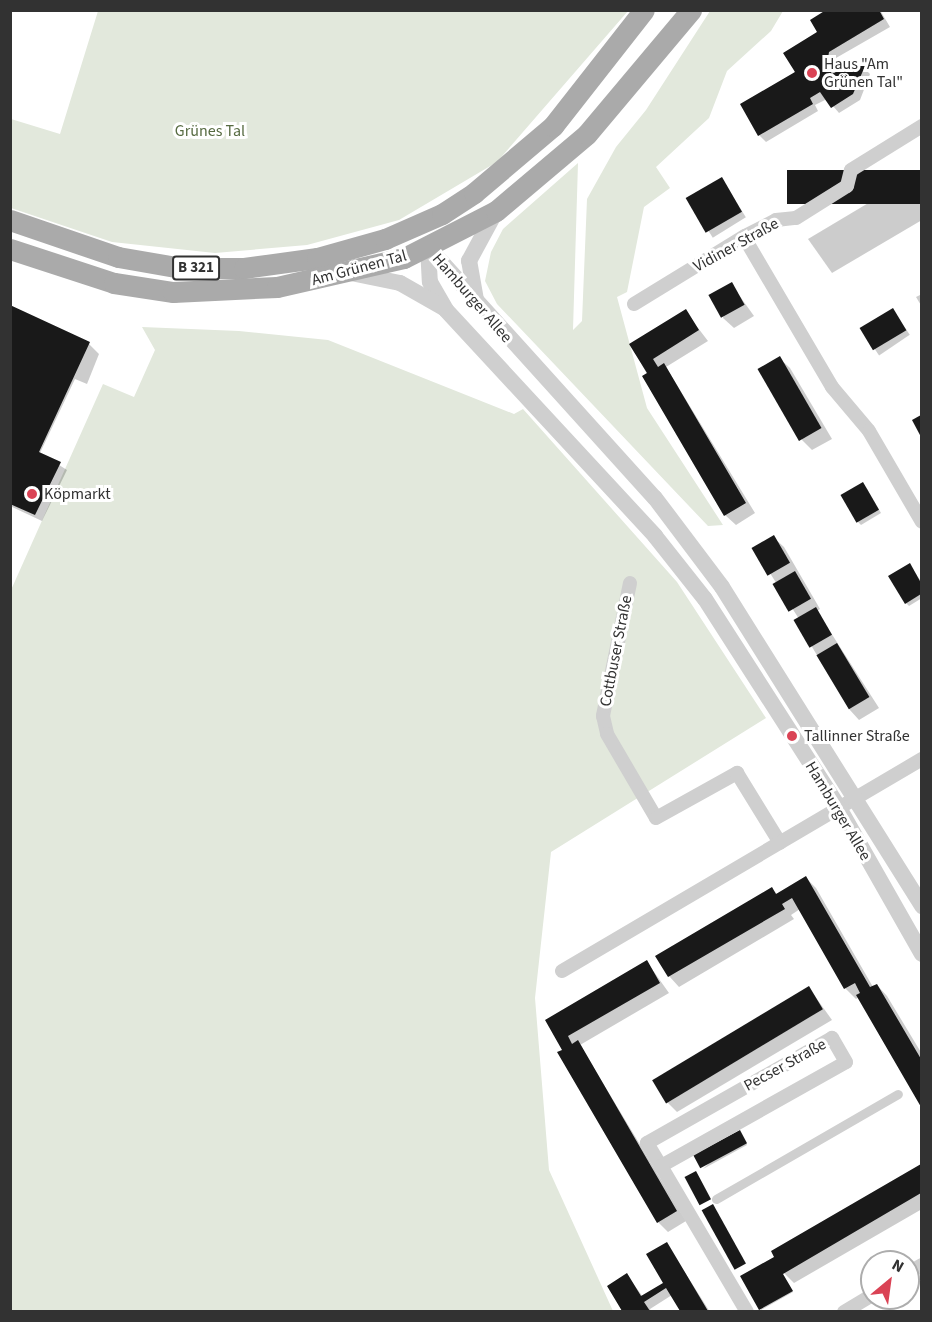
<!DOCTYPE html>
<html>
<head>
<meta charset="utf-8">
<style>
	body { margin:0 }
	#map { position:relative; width:932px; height:1322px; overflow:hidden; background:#fff; font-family:"Source Sans 3",sans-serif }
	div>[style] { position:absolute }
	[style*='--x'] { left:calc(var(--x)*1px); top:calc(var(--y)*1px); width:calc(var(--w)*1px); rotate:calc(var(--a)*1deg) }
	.green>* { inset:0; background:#e2e8dc }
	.shadow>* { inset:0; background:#0003; transform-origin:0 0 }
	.building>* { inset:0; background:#191919; transform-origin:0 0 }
	.pedestrian>* { height:9px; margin:-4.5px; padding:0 4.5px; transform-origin:4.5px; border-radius:4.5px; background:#cfcfcf }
	.minor>* { height:14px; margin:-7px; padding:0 7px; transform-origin:7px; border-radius:7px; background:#cfcfcf }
	.tertiary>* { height:16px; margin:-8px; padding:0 8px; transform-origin:8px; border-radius:8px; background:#cfcfcf }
	.primary>* { height:21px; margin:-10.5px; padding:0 10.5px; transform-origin:10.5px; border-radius:10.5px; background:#aaa }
	.dots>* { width:16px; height:16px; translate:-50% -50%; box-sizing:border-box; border:3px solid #fff; border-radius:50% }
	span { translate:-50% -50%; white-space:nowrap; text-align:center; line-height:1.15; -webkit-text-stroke:6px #fff; paint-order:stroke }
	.shield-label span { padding:2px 4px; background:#fff; border:2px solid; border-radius:4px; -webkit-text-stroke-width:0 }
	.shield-label { font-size:15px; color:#323232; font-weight:700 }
	.poi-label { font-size:16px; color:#323232 }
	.left { translate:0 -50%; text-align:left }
	.park-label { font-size:16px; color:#576b42 }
	.street-label { font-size:16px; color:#323232 }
	.frame { position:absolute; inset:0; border:12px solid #323232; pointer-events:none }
	.north { position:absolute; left:860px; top:1250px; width:60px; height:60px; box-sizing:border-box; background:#fff; border:2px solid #adadad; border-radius:50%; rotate:29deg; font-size:16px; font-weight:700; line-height:24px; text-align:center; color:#323232 }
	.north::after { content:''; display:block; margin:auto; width:21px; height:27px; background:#da4355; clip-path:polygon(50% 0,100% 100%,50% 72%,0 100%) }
</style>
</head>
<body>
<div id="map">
	<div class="green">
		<div style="clip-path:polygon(98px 11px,628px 11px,497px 162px,399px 220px,307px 245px,215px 253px,112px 242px,11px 208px,11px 119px,60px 134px)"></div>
		<div style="clip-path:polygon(710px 11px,783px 11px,771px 31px,727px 71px,709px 118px,656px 167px,670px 188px,644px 207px,627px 292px,617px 297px,647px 408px,723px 525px,708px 526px,497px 304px,485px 281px,491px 252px,503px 229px,578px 163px,573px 330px,582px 321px,587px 199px,616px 147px,646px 110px)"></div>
		<div style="clip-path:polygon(142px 327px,239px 331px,328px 340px,514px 414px,523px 409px,677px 582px,766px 718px,551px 852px,535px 998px,549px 1170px,613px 1311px,11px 1312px,11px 590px,103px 384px,134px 397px,155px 350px)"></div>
	</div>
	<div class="shadow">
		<div style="clip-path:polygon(829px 10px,880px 10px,890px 27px,836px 58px,834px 75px,864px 68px,870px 74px,860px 100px,839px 113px,827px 99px,815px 105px,818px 111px,766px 142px,759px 135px)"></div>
		<div style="clip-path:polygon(922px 171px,922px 220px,832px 273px,808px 239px)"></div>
		<div style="left:722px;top:179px;width:45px;height:39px;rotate:58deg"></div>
		<div style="clip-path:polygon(731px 284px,754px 316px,734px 328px,723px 318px)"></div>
		<div style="clip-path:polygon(922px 294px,922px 307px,916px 297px)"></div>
		<div style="clip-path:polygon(10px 307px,89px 344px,99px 354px,87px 384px,75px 379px,40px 453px,67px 470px,42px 521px,10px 506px)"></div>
		<div style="left:893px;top:310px;width:30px;height:37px;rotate:56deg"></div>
		<div style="clip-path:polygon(685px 311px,708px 341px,666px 367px,755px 513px,736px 525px,725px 515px,631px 345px)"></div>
		<div style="clip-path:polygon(779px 358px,790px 368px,832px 439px,812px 450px,802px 440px)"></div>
		<div style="clip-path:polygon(866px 487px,881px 513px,861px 525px,858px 522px)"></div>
		<div style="clip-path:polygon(773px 537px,784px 547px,820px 609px,817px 611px,879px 708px,859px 720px,849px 709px,796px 620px,799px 619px,754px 548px)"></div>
		<div style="clip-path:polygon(910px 565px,922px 583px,922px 598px,909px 606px,906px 603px)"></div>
		<div style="clip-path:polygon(806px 878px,816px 888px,873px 987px,877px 985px,887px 996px,922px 1054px,922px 1104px,859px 997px,856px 999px,845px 988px,800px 909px,791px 915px,794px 919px,679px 987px,669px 976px,772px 889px,778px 895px)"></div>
		<div style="clip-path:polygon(647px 962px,669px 993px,580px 1045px,686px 1221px,668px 1232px,658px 1222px,547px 1020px)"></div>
		<div style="clip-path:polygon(809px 988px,832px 1020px,677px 1112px,667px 1102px)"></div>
		<div style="clip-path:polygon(740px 1133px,747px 1145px,703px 1169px)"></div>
		<div style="clip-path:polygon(922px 1166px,922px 1209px,794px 1283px,780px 1269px,793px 1292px,761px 1310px,742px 1277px,779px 1265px,773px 1252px)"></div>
		<div style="clip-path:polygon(667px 1244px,710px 1312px,682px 1312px,672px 1295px,650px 1309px,651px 1312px,623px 1312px,609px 1286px,627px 1275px,643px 1297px,665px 1283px)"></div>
	</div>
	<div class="building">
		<div style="clip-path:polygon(826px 10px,879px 10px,884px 19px,829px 52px,827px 64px,832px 74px,847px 66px,865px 66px,853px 94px,831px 108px,820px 92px,810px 98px,813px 104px,758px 136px,740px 104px,795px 72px,783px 53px,817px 32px,810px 20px)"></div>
		<div style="left:921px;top:170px;width:34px;height:134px;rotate:90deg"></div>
		<div style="left:722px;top:177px;width:40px;height:42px;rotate:60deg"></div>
		<div style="left:732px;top:282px;width:26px;height:27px;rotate:61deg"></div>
		<div style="clip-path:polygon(10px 305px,90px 342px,39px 452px,61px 462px,35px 515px,10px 504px)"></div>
		<div style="left:893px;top:308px;width:26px;height:39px;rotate:59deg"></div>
		<div style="clip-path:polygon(686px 309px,699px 330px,653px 359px,658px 367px,664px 363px,746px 503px,724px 516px,642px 376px,647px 373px,629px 344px)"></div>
		<div style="left:780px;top:356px;width:83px;height:26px;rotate:60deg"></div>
		<div style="clip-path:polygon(921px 415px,921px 437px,912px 420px)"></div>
		<div style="left:863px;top:482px;width:32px;height:26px;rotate:60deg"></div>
		<div style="left:774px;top:535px;width:32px;height:26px;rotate:60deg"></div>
		<div style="clip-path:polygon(910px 563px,921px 583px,921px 594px,905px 604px,888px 576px)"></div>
		<div style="left:795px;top:571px;width:32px;height:26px;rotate:60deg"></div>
		<div style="left:816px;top:607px;width:32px;height:26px;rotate:60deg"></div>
		<div style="left:837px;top:643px;width:63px;height:24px;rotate:59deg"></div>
		<div style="clip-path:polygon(806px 876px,870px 987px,877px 984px,921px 1059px,921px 1107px,856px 995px,860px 993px,855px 983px,844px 989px,792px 898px,782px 904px,785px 909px,668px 977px,655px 956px,772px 887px,776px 894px)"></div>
		<div style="clip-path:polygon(647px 960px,660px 983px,568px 1036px,572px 1044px,578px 1040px,677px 1211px,657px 1223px,557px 1052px,562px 1050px,545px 1020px)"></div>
		<div style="left:809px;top:986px;width:27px;height:183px;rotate:59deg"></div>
		<div style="left:740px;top:1130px;width:15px;height:53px;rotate:62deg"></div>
		<div style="clip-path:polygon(921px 1164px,921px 1193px,783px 1274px,793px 1291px,759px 1310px,740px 1276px,774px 1257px,771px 1251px)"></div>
		<div style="left:696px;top:1171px;width:32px;height:13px;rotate:62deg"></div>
		<div style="left:713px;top:1204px;width:68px;height:13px;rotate:61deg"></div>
		<div style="clip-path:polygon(667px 1242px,708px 1311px,680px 1311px,666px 1288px,644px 1302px,650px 1311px,622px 1311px,607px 1286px,627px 1273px,641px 1296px,663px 1283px,646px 1254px)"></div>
	</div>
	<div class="pedestrian">
		<div style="--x:716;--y:1199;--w:210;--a:-30"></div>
	</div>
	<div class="minor">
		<div style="--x:744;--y:237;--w:174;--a:59.6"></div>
		<div style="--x:832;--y:387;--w:57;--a:49.9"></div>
		<div style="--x:869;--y:431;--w:105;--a:59.8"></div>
		<div style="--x:634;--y:304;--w:130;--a:-31.5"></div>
		<div style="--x:745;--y:236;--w:35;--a:-27"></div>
		<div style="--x:776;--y:220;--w:20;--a:-6"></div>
		<div style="--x:796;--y:218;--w:60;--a:-32.1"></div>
		<div style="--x:847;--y:186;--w:16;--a:-76"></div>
		<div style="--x:851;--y:170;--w:84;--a:-31.8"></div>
		<div style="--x:630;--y:583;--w:136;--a:101.5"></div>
		<div style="--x:603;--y:716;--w:18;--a:77"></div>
		<div style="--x:607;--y:734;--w:97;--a:59.7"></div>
		<div style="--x:656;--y:818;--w:93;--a:-29.1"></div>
		<div style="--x:737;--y:773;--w:82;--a:58.4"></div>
		<div style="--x:562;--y:971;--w:418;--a:-30.5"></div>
		<div style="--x:661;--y:1166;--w:212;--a:-29.3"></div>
		<div style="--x:846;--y:1062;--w:28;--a:-120"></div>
		<div style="--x:832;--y:1038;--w:213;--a:150.4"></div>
		<div style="--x:647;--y:1143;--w:27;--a:59"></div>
		<div style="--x:661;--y:1166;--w:169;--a:59.5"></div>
		<div style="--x:908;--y:1273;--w:16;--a:-30"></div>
		<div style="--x:844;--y:1312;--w:33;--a:-31"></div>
	</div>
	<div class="tertiary">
		<div style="--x:428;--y:247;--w:35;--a:87"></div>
		<div style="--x:430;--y:282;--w:32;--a:60"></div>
		<div style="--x:446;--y:310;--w:308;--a:47.2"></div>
		<div style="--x:655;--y:536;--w:80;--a:51.6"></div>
		<div style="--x:705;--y:599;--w:248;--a:57.3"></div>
		<div style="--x:839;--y:808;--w:168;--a:60.4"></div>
		<div style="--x:428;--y:247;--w:338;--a:47.9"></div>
		<div style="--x:655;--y:498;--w:111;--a:53"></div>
		<div style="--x:722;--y:587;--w:377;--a:57.9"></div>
		<div style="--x:351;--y:273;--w:50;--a:11.5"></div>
		<div style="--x:400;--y:283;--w:51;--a:29.6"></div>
		<div style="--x:476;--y:300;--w:40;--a:-100"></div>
		<div style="--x:469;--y:261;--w:57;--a:-61.6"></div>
	</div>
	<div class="primary">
		<div style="--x:10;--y:220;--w:114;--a:18.9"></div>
		<div style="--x:118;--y:257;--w:65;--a:9.8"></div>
		<div style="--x:182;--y:268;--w:62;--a:0"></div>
		<div style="--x:244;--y:268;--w:74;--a:-7.8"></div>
		<div style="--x:317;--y:258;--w:71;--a:-15.6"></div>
		<div style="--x:385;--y:239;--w:62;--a:-23.7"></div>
		<div style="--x:442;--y:214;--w:38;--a:-33"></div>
		<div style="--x:474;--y:193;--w:104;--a:-40.3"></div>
		<div style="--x:553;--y:126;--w:147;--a:-51.9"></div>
		<div style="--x:10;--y:249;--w:109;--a:18.1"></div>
		<div style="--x:114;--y:283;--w:60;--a:8.7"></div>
		<div style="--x:173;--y:292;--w:104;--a:-2.8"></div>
		<div style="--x:277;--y:287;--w:130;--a:-12.9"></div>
		<div style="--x:404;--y:258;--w:103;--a:-27.1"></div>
		<div style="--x:496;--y:211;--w:119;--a:-40.2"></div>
		<div style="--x:587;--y:134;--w:162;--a:-50"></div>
	</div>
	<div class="dots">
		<div style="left:812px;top:73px;background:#da4355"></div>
		<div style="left:32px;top:494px;background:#da4355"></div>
		<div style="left:792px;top:736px;background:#da4355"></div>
	</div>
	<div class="shield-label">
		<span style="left:196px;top:268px">B 321</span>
	</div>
	<div class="poi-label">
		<span class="left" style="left:824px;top:73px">Haus "Am<br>Grünen Tal"</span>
		<span class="left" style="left:44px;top:494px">Köpmarkt</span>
		<span class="left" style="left:804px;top:736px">Tallinner Straße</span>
	</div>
	<div class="park-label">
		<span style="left:210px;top:131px">Grünes Tal</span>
	</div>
	<div class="street-label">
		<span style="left:736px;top:245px;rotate:-29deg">Vidiner Straße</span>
		<span style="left:359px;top:268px;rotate:-15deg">Am Grünen Tal</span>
		<span style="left:472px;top:298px;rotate:49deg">Hamburger Allee</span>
		<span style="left:616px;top:651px;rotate:-79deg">Cottbuser Straße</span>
		<span style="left:838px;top:811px;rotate:59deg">Hamburger Allee</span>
		<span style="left:785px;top:1065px;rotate:-29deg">Pecser Straße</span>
	</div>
	<div class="frame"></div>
	<div class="north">N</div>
</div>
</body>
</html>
